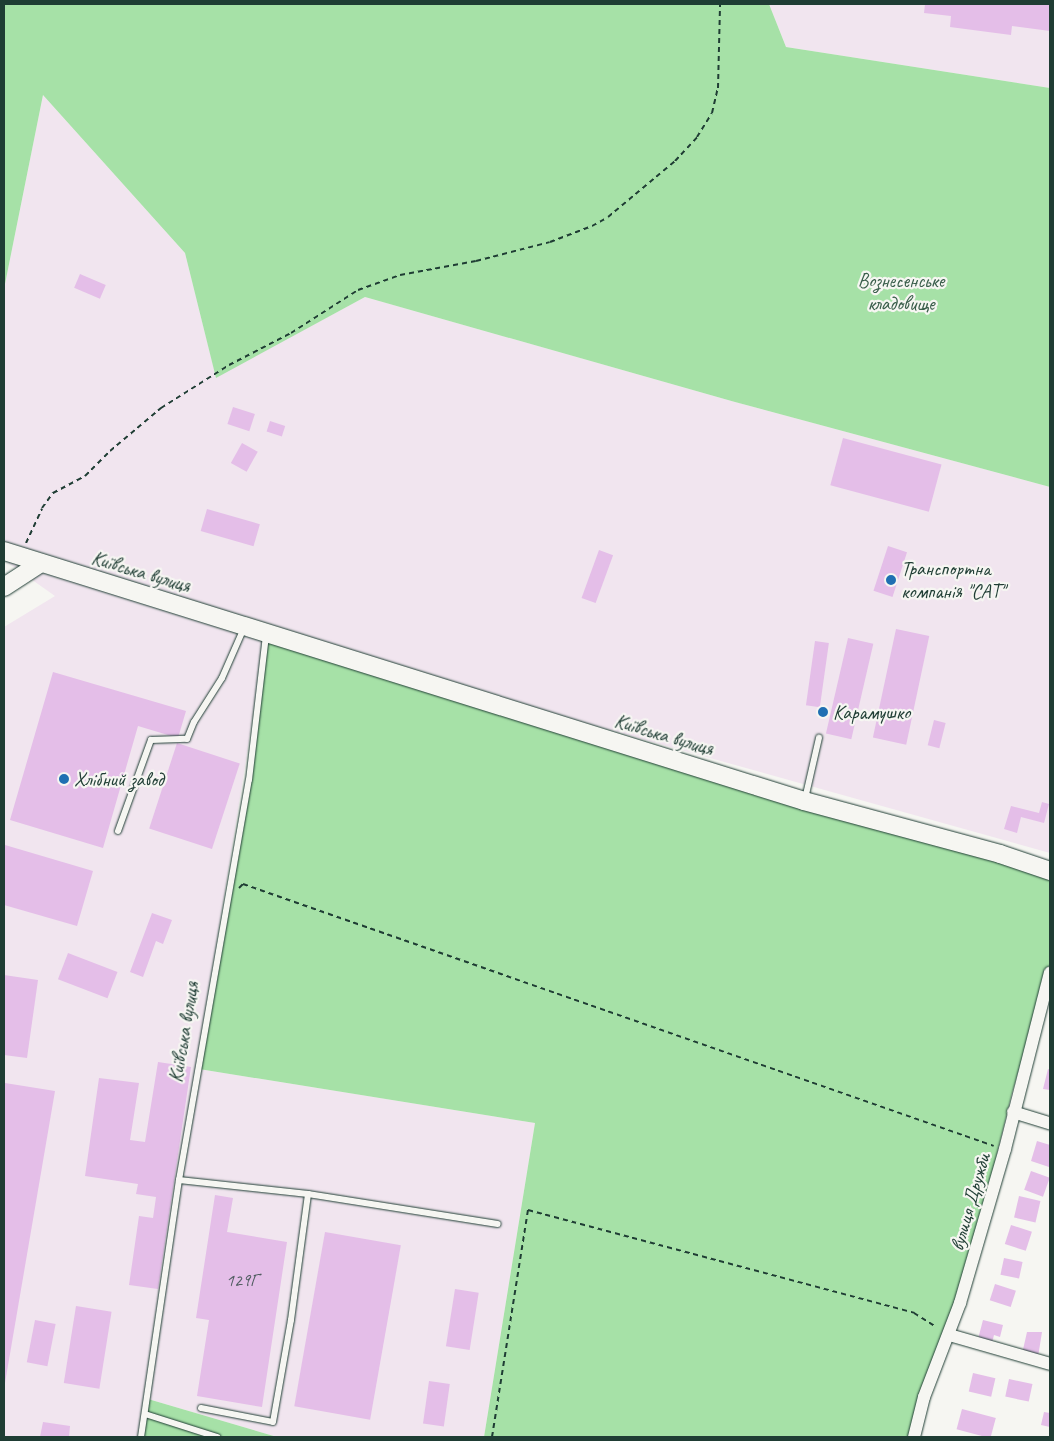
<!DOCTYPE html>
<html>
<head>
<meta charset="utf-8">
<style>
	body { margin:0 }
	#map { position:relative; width:1054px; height:1441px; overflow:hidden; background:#f6f6f2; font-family:Caveat,sans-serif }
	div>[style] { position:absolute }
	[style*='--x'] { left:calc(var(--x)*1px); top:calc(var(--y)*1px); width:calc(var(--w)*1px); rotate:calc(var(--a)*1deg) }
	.built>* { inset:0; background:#f1e5ef }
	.green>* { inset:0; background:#a6e1a7 }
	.building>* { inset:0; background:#e4bee8; transform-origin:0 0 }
	.path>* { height:2px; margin-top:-1px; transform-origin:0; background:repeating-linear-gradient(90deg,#1f3d34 0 5px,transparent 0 9px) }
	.roads { filter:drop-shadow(0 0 1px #1f3d34) drop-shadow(0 0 1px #1f3d34) }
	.service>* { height:6px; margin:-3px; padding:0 3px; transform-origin:3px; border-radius:3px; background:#f6f6f2 }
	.minor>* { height:12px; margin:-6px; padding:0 6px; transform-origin:6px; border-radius:6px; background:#f6f6f2 }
	.secondary>* { height:18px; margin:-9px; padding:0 9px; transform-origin:9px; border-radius:9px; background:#f6f6f2 }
	.dots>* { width:14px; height:14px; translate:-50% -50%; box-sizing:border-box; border:2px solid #f6f6f2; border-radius:50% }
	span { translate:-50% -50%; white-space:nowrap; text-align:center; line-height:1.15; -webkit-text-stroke:4.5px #f6f6f2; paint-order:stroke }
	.number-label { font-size:18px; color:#505d61 }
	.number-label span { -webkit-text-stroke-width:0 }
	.park-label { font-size:20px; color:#3a5e4b }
	.poi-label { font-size:20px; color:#1f3d34 }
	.left { translate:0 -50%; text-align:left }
	.street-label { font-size:20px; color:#1f3d34 }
	.frame { position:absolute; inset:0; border:5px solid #1f3d34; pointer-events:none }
</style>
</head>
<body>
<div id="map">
	<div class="built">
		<div style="clip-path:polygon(769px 4px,1050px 4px,1050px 88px,786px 47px)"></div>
		<div style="clip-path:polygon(43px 95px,185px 253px,216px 377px,365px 297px,735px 402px,1050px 487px,1050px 853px,266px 634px,138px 1437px,4px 1437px,4px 627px,55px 596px,4px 560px,4px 289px)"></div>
		<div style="clip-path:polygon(199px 1069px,535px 1123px,484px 1437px,277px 1437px,148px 1399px)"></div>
	</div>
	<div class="green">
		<div style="clip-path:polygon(4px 4px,769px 4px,786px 47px,1050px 88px,1050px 487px,735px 402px,365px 297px,216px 378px,185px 253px,43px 95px,4px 289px)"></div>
		<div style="clip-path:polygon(266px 634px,1050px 871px,1050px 964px,1012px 1093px,960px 1303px,914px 1437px,484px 1437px,535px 1123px,199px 1069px,249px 780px)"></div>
		<div style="clip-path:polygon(148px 1399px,277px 1437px,141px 1437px)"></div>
	</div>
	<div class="building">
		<div style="clip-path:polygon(925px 4px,1050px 4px,1050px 31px,1012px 26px,1011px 35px,950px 27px,951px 16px,924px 13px)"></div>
		<div style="left:80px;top:274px;width:28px;height:15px;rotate:23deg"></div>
		<div style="left:233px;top:407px;width:23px;height:18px;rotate:18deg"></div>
		<div style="left:270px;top:421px;width:16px;height:11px;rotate:18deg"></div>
		<div style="left:843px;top:438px;width:102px;height:49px;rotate:15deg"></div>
		<div style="left:242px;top:443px;width:18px;height:23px;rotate:29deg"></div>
		<div style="left:207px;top:509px;width:55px;height:23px;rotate:16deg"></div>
		<div style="left:888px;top:546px;width:20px;height:47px;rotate:18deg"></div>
		<div style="left:599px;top:550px;width:15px;height:51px;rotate:20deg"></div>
		<div style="left:896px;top:629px;width:34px;height:111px;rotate:12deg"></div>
		<div style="left:848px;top:638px;width:26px;height:98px;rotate:13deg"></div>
		<div style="left:815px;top:641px;width:14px;height:65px;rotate:8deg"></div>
		<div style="clip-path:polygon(53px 672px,186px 711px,178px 738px,138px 726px,103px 848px,10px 820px)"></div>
		<div style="left:934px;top:720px;width:12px;height:26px;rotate:14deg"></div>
		<div style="left:177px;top:743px;width:66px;height:90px;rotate:18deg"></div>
		<div style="clip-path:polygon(1042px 802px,1049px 804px,1044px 823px,1021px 817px,1017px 833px,1004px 829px,1011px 806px,1039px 813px)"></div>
		<div style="clip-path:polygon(5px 845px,93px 871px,77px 926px,4px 905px)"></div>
		<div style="clip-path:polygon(152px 913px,172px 920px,163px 944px,156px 941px,143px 977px,130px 972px)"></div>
		<div style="left:68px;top:953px;width:53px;height:28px;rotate:21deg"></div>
		<div style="clip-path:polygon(4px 975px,38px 980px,27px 1058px,4px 1055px)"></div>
		<div style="clip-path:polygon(158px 1062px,191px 1067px,158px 1289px,129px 1285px,139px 1216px,153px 1218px,156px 1197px,136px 1194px,138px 1184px,85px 1176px,99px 1078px,139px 1083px,130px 1140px,145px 1142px)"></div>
		<div style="clip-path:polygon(1048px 1069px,1050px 1070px,1050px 1090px,1043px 1089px)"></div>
		<div style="clip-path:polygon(5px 1083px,55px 1091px,5px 1383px,4px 1383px)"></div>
		<div style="clip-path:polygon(1037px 1141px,1050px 1145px,1049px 1167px,1031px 1161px)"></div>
		<div style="left:1031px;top:1171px;width:20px;height:20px;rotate:20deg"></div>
		<div style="clip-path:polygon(215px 1195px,233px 1198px,227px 1232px,287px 1242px,262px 1407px,197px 1396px,209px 1320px,196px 1318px)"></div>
		<div style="left:1019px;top:1196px;width:22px;height:22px;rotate:13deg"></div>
		<div style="left:1011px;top:1225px;width:22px;height:20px;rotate:18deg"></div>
		<div style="left:325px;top:1232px;width:77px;height:177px;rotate:10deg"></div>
		<div style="left:1004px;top:1258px;width:19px;height:17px;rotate:12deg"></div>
		<div style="left:995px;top:1284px;width:22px;height:17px;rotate:18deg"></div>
		<div style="left:455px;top:1289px;width:24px;height:58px;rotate:9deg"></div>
		<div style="left:76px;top:1306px;width:36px;height:78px;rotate:9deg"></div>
		<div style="left:35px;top:1320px;width:21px;height:43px;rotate:11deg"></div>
		<div style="clip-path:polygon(983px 1320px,1003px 1325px,1000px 1337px,994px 1335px,992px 1343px,978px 1339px)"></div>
		<div style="clip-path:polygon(1027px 1332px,1042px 1332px,1038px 1357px,1022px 1354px)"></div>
		<div style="left:973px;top:1373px;width:23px;height:19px;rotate:13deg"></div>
		<div style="left:1009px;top:1379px;width:24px;height:18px;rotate:12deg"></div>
		<div style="left:429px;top:1381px;width:21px;height:43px;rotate:8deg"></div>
		<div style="left:962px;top:1409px;width:35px;height:21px;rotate:15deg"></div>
		<div style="clip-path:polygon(1044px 1412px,1050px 1413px,1050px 1427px,1041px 1425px)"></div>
		<div style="clip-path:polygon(43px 1422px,70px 1426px,69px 1437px,40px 1437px)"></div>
	</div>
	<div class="path">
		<div style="--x:26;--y:543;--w:38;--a:-65"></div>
		<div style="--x:42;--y:508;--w:19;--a:-54"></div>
		<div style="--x:53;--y:493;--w:36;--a:-28"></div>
		<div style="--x:85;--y:476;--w:35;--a:-45"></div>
		<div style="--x:110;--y:451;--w:67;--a:-40.1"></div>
		<div style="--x:161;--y:408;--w:80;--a:-32.3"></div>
		<div style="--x:229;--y:365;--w:70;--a:-27.3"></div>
		<div style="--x:291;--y:333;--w:80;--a:-32.7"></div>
		<div style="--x:358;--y:290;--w:45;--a:-19.7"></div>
		<div style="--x:400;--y:275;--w:77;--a:-10.4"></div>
		<div style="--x:476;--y:261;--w:76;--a:-14.4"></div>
		<div style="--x:550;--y:242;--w:45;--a:-20.9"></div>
		<div style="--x:592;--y:226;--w:18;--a:-29"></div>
		<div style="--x:608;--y:217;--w:87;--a:-39.9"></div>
		<div style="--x:675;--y:161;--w:33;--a:-47"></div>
		<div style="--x:697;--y:137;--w:28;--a:-58"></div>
		<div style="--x:712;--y:113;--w:26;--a:-77"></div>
		<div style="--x:718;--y:88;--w:84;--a:-88.6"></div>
		<div style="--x:239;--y:888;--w:6;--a:-45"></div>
		<div style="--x:243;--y:884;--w:795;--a:19.23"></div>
		<div style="--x:492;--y:1437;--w:230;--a:-81"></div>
		<div style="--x:528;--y:1210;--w:400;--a:14.9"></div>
		<div style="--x:914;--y:1313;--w:26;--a:32"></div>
	</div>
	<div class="roads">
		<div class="service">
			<div style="--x:805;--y:799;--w:63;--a:-77.1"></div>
			<div style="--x:118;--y:831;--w:97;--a:-70.1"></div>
			<div style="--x:151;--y:740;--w:36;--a:-2"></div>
			<div style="--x:187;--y:739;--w:18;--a:-68"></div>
			<div style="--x:194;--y:722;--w:52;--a:-57.5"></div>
			<div style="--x:222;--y:678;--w:55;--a:-66.3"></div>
			<div style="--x:179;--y:1180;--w:130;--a:6.2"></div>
			<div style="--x:308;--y:1194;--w:192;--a:9"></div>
			<div style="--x:201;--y:1408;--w:73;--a:11"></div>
			<div style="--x:273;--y:1422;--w:104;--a:-80"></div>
			<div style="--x:291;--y:1320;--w:127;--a:-82.3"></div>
			<div style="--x:145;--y:1414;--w:76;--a:17.7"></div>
			<div style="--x:141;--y:1437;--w:260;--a:-81.6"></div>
			<div style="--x:179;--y:1180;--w:406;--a:-80.1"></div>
			<div style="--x:249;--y:780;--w:146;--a:-83.3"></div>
		</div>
		<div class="minor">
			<div style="--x:1013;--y:1112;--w:39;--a:17"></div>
			<div style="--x:949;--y:1335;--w:105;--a:16"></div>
			<div style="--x:914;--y:1437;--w:41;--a:-76"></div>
			<div style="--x:924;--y:1397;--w:101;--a:-69"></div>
			<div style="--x:960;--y:1303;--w:160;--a:-73.7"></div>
			<div style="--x:1005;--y:1149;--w:182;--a:-75.7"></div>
		</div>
		<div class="secondary">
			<div style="--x:4;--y:551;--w:838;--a:17.35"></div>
			<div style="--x:804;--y:801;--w:203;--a:15.1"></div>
			<div style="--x:1000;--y:854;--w:53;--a:18.8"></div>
			<div style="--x:4;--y:587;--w:44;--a:-33"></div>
		</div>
	</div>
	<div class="dots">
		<div style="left:891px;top:580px;background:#1f6fb2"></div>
		<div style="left:823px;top:712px;background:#1f6fb2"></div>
		<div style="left:64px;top:779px;background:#1f6fb2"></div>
	</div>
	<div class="number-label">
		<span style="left:242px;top:1280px">129Г</span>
	</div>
	<div class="park-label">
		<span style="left:901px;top:292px">Вознесенське<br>кладовище</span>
	</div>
	<div class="poi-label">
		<span class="left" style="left:901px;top:580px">Транспортна<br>компанія "САТ"</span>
		<span class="left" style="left:833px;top:712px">Карамушко</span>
		<span class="left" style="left:74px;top:779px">Хлібний завод</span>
	</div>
	<div class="street-label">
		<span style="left:141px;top:572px;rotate:17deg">Київська вулиця</span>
		<span style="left:664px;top:735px;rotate:17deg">Київська вулиця</span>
		<span style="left:184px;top:1032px;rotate:-80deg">Київська вулиця</span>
		<span style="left:970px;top:1202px;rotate:-74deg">вулиця Дружби</span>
	</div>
	<div class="frame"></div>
</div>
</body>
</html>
